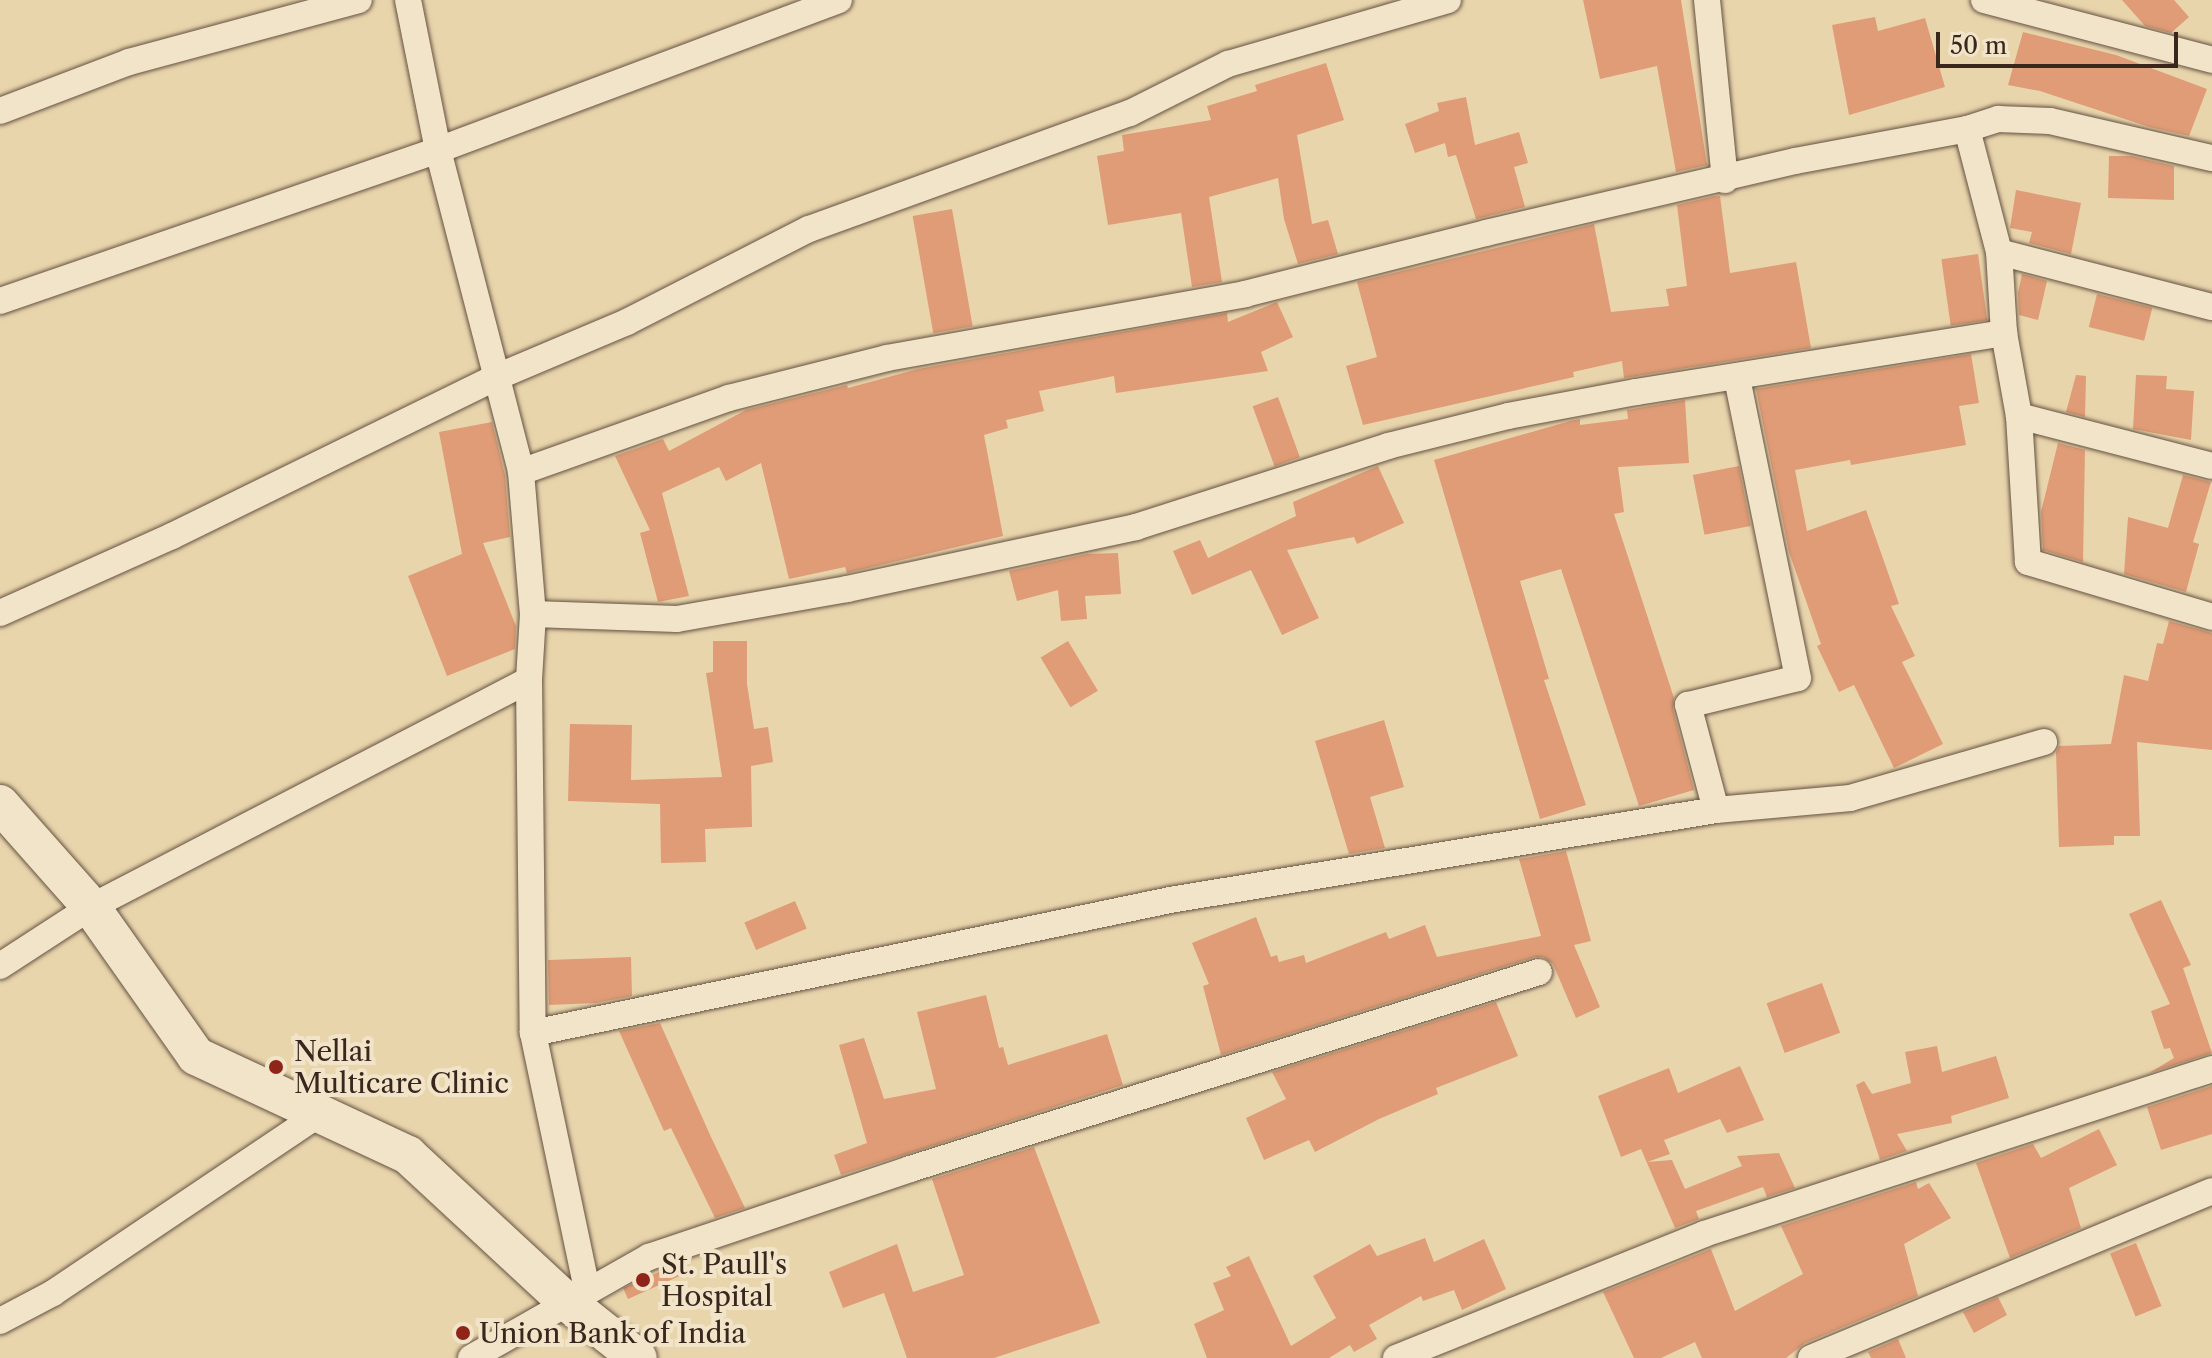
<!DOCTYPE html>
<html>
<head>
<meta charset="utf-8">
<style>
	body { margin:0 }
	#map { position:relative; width:2212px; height:1358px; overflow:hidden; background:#e9d5ac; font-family:"Libre Caslon Text",serif }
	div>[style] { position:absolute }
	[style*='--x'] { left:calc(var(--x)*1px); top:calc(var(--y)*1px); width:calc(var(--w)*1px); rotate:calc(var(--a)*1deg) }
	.building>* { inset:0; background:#df9c76; transform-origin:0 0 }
	.roads { filter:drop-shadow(0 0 2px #655242) drop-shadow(0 0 2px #655242) }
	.street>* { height:26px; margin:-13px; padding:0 13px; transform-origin:13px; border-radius:13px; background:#f1e4c9 }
	.secondary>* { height:38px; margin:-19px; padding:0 19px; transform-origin:19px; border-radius:19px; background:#f1e4c9 }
	.dots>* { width:22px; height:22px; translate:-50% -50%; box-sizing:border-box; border:4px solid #f1e4c9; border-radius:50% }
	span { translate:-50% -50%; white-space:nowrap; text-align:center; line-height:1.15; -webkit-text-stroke:8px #f1e4c9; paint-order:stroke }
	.poi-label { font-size:28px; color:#39271e }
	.left { translate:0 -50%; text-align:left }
	.scale { position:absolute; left:1936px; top:32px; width:242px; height:36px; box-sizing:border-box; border:4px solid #39271e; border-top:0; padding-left:10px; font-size:24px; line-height:28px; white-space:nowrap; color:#39271e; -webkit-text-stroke:6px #f1e4c9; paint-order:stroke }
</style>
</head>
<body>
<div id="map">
	<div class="building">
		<div style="clip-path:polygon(1583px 0,1681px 0,1707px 165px,1676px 172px,1657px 66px,1600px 79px)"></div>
		<div style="clip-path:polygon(2122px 0,2174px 0,2189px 17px,2171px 33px,2145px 26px)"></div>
		<div style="clip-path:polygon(1875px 17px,1878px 31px,1925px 18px,1945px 87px,1849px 115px,1832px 25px)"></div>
		<div style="clip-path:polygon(2023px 32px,2116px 55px,2207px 89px,2189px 136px,2149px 127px,2040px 91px,2008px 85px)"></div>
		<div style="clip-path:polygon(1326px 63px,1344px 120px,1297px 135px,1312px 224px,1328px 220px,1338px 254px,1298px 264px,1284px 219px,1278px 178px,1209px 197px,1222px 282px,1192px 287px,1181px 213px,1108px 225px,1097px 156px,1124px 151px,1122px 135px,1211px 120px,1207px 106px,1257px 91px,1255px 85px)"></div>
		<div style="clip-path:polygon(1466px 97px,1475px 145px,1519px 132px,1528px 163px,1514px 167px,1525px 207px,1476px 219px,1456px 155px,1448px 157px,1445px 143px,1415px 153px,1405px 124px,1439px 111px,1437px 103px)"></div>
		<div style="clip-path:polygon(2109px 156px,2131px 156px,2174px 166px,2174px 200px,2108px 198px)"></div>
		<div style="clip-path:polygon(2016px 190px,2081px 203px,2071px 254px,2029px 243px,2032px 232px,2010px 228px)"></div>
		<div style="clip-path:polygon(1715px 196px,1720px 196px,1730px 273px,1796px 262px,1811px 348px,1624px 378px,1622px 361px,1573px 372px,1574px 377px,1363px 425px,1346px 366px,1377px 357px,1357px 282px,1594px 224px,1611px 312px,1669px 306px,1666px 289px,1687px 286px,1677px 205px)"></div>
		<div style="left:952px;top:209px;width:119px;height:40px;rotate:80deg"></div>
		<div style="left:1978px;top:254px;width:67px;height:37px;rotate:82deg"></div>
		<div style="clip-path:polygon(2022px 274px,2047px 281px,2038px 320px,2019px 315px,2018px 293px)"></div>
		<div style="left:2097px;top:294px;width:57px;height:34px;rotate:14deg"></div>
		<div style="clip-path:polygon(1277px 302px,1293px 337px,1261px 352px,1268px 371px,1116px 393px,1114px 376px,1039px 391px,1044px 411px,1006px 420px,1008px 428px,984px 435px,1003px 536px,847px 573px,845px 567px,789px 579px,761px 463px,726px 481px,719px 467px,662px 493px,689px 596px,658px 602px,640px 533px,650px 530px,615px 456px,663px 439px,669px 451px,746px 410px,847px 385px,848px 388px,918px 369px,1227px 313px,1228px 322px)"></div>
		<div style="clip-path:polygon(1971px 354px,1979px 403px,1959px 406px,1966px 445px,1851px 465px,1850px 460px,1795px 470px,1807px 531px,1866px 510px,1899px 604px,1891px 606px,1915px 656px,1902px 662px,1943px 744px,1894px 768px,1854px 685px,1839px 692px,1817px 646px,1821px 644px,1789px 552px,1756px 389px)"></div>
		<div style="clip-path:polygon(2076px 375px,2086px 376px,2085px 417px,2066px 412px)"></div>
		<div style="clip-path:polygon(2136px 375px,2167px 376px,2166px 389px,2194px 391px,2191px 440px,2133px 429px)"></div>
		<div style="left:1278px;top:397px;width:64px;height:27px;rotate:70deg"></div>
		<div style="clip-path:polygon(1685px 400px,1689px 463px,1618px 467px,1624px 512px,1614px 514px,1674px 698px,1673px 709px,1694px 790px,1639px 806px,1561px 569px,1520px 581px,1549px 679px,1544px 680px,1586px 805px,1540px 819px,1434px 460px,1570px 421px,1580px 419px,1580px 425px,1628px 419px,1627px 410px)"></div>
		<div style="clip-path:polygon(492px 422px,505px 475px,510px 537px,483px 543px,516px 626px,515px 649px,447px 676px,408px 576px,462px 554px,439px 432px)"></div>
		<div style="clip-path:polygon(2058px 443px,2085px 450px,2083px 562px,2043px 550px,2041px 512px)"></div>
		<div style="clip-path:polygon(1378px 466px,1404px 523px,1357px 544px,1354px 537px,1287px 550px,1319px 618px,1282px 635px,1251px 570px,1192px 595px,1173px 551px,1200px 540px,1208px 558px,1296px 516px,1293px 502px)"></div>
		<div style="left:1739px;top:466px;width:61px;height:47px;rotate:79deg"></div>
		<div style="clip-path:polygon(2183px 475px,2211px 482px,2193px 542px,2199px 544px,2186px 592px,2124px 574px,2128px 517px,2168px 528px)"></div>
		<div style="clip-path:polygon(1118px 553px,1121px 594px,1085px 596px,1087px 619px,1061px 621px,1058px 590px,1017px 601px,1009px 571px,1087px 554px)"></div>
		<div style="clip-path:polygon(2169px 621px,2212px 633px,2212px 750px,2137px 742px,2140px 836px,2114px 836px,2114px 845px,2059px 847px,2056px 752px,2059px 746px,2111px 744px,2124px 675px,2148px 681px,2157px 643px,2163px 644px)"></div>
		<div style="clip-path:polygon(713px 641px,747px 641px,747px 684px,754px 729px,768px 727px,773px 762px,751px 766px,752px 827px,705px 829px,706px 862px,661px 863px,660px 804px,568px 801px,570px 724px,632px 725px,631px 780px,722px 777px,706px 673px,713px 672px)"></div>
		<div style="left:1068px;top:641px;width:58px;height:32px;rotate:59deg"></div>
		<div style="clip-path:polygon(1384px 720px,1404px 787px,1370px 797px,1385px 848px,1349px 854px,1315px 741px)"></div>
		<div style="clip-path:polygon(1566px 851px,1591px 941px,1574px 945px,1600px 1007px,1576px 1018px,1553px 964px,1543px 957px,1535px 957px,1221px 1055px,1203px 986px,1209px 984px,1192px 943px,1256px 917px,1271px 957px,1277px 955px,1279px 962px,1304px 955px,1306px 963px,1386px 932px,1389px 939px,1425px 925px,1437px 957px,1541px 936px,1519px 859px)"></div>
		<div style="clip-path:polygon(2161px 900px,2191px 965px,2183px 968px,2212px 1053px,2149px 1073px,2174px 1058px,2170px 1048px,2164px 1049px,2151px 1011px,2170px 1004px,2129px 914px)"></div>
		<div style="left:795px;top:901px;width:30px;height:55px;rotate:67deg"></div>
		<div style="clip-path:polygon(631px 957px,632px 996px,596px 1003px,549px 1005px,548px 960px)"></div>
		<div style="left:1822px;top:983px;width:53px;height:59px;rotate:70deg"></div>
		<div style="clip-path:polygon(986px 995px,999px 1048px,1003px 1047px,1008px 1065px,1107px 1034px,1123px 1085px,841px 1175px,834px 1155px,867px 1143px,839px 1045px,864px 1038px,884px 1099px,936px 1089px,917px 1012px)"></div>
		<div style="clip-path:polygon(1496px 1002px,1518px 1056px,1436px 1088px,1438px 1094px,1379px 1119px,1315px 1152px,1309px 1140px,1264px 1160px,1246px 1118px,1286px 1099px,1272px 1072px)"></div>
		<div style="clip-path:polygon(660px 1023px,711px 1137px,745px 1208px,715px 1218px,671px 1128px,664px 1131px,619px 1031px)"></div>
		<div style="clip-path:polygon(1937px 1046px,1942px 1072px,1996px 1056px,2009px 1098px,1951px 1116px,1952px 1123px,1897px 1134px,1907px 1151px,1880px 1160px,1856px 1085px,1864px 1081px,1872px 1094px,1911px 1083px,1905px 1052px)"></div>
		<div style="clip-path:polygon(1740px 1066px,1764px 1120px,1727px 1133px,1720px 1119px,1664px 1140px,1670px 1154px,1647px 1162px,1672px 1160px,1685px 1189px,1742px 1166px,1737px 1156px,1779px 1153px,1795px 1188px,1767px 1197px,1763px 1187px,1696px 1211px,1699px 1219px,1675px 1228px,1641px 1149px,1621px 1157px,1598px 1096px,1669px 1068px,1678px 1093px)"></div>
		<div style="clip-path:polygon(2212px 1086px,2212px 1134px,2161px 1150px,2147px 1107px)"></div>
		<div style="clip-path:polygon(2099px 1129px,2117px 1165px,2069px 1188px,2081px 1228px,2010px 1258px,1976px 1163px,2033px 1144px,2041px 1158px)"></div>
		<div style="clip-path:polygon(1034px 1147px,1100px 1323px,994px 1358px,907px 1358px,884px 1293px,843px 1308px,829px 1272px,897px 1244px,913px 1292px,964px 1275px,932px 1179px)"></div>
		<div style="clip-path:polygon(1916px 1182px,1918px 1189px,1929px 1183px,1951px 1218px,1904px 1244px,1918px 1296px,1805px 1343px,1786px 1358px,1702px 1358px,1695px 1342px,1661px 1358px,1634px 1358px,1603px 1292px,1711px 1249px,1735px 1311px,1803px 1274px,1781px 1226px)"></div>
		<div style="clip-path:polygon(1425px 1238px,1434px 1262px,1484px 1239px,1506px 1289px,1462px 1310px,1454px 1290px,1423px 1301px,1421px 1296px,1369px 1325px,1377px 1339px,1354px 1352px,1350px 1345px,1329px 1358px,1207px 1358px,1194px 1324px,1224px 1310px,1213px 1283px,1231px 1276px,1226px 1267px,1249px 1256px,1291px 1346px,1336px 1318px,1313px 1276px,1370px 1244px,1377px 1256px)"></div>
		<div style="left:2136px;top:1243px;width:68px;height:28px;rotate:68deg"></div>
		<div style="left:677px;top:1264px;width:12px;height:59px;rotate:66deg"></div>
		<div style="clip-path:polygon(1998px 1297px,2007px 1315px,1974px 1333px,1963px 1312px)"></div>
		<div style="clip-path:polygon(1898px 1339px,1906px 1358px,1871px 1358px,1868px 1352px)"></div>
	</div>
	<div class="roads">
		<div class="street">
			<div style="--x:408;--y:0;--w:153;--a:78.7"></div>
			<div style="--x:438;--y:150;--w:333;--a:75.5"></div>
			<div style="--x:521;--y:472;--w:221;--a:-19.6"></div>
			<div style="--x:729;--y:398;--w:163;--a:-14.2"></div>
			<div style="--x:887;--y:358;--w:364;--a:-10.1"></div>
			<div style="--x:1245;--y:294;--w:249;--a:-14.2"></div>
			<div style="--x:1486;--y:233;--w:317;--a:-13.1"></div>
			<div style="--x:1795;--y:161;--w:175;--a:-10.5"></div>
			<div style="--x:1967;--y:129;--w:33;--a:-18"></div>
			<div style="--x:1998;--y:119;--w:52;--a:2.2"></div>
			<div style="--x:2050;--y:121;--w:166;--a:12.9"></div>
			<div style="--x:1707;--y:0;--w:181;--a:84.3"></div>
			<div style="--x:1984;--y:0;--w:236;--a:14.7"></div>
			<div style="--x:0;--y:111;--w:138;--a:-20.8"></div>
			<div style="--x:129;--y:62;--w:238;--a:-15.1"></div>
			<div style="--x:1967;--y:129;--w:127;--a:75.4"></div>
			<div style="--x:0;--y:301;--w:463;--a:-19"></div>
			<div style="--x:438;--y:150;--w:428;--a:-20.5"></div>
			<div style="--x:2004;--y:333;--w:84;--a:79.8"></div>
			<div style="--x:2019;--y:416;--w:146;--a:86.5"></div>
			<div style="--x:2028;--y:562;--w:192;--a:16.6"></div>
			<div style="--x:2019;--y:416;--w:199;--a:14.5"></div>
			<div style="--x:521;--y:472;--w:143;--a:85.2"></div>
			<div style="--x:533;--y:614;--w:144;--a:2"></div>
			<div style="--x:677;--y:619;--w:173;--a:-10"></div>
			<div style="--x:847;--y:589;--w:296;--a:-12.1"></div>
			<div style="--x:1136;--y:527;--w:265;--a:-17.8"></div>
			<div style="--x:1388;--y:446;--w:124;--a:-14"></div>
			<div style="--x:1508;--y:416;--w:130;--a:-10.6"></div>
			<div style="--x:1636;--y:392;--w:373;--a:-9.1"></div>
			<div style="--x:2004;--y:333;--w:81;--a:-93.5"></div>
			<div style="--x:1999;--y:252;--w:220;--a:14.5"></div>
			<div style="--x:0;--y:613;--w:188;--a:-24.1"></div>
			<div style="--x:172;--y:536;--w:362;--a:-26.1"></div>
			<div style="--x:497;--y:377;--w:141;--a:-22.9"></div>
			<div style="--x:627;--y:322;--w:204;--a:-27.1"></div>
			<div style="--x:809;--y:229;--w:341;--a:-19.9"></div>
			<div style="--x:1130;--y:113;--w:110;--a:-26.6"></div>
			<div style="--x:1228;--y:64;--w:229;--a:-16.2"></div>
			<div style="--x:533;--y:614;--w:66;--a:93.5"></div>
			<div style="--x:529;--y:680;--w:353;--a:89.4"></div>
			<div style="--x:533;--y:1033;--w:262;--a:78.1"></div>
			<div style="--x:1716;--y:810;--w:109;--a:-104.9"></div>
			<div style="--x:1688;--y:705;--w:113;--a:-13.8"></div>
			<div style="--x:1798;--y:678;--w:307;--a:-101.5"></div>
			<div style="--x:0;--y:966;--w:108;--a:-33"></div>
			<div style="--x:91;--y:907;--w:493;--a:-27.4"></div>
			<div style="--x:533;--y:1033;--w:651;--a:-11.79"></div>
			<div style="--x:1170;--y:900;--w:553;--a:-9.36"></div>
			<div style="--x:1716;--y:810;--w:135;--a:-5.1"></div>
			<div style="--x:1850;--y:798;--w:202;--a:-16.1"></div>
			<div style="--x:0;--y:1321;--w:60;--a:-27.8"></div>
			<div style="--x:53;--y:1293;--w:324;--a:-33.9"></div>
			<div style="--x:471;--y:1358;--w:205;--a:-29.6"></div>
			<div style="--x:649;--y:1257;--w:275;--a:-18.6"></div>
			<div style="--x:910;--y:1169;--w:659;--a:-17.39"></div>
			<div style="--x:1396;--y:1358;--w:332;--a:-21.9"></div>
			<div style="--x:1704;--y:1234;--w:534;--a:-17.99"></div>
			<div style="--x:1811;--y:1358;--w:434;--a:-22.6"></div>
		</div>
		<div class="secondary">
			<div style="--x:0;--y:804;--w:137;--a:48.5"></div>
			<div style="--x:91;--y:907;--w:182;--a:54.8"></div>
			<div style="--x:196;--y:1056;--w:234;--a:25"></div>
			<div style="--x:408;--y:1155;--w:217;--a:42.8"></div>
			<div style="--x:567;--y:1302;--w:90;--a:38.3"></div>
		</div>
	</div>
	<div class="dots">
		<div style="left:276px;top:1067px;background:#8f2418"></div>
		<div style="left:643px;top:1280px;background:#8f2418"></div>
		<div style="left:463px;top:1333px;background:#8f2418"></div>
	</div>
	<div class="poi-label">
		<span class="left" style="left:294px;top:1067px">Nellai<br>Multicare Clinic</span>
		<span class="left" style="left:661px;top:1280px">St. Paull's<br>Hospital</span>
		<span class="left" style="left:479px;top:1333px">Union Bank of India</span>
	</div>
	<div class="scale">50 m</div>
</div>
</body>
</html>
